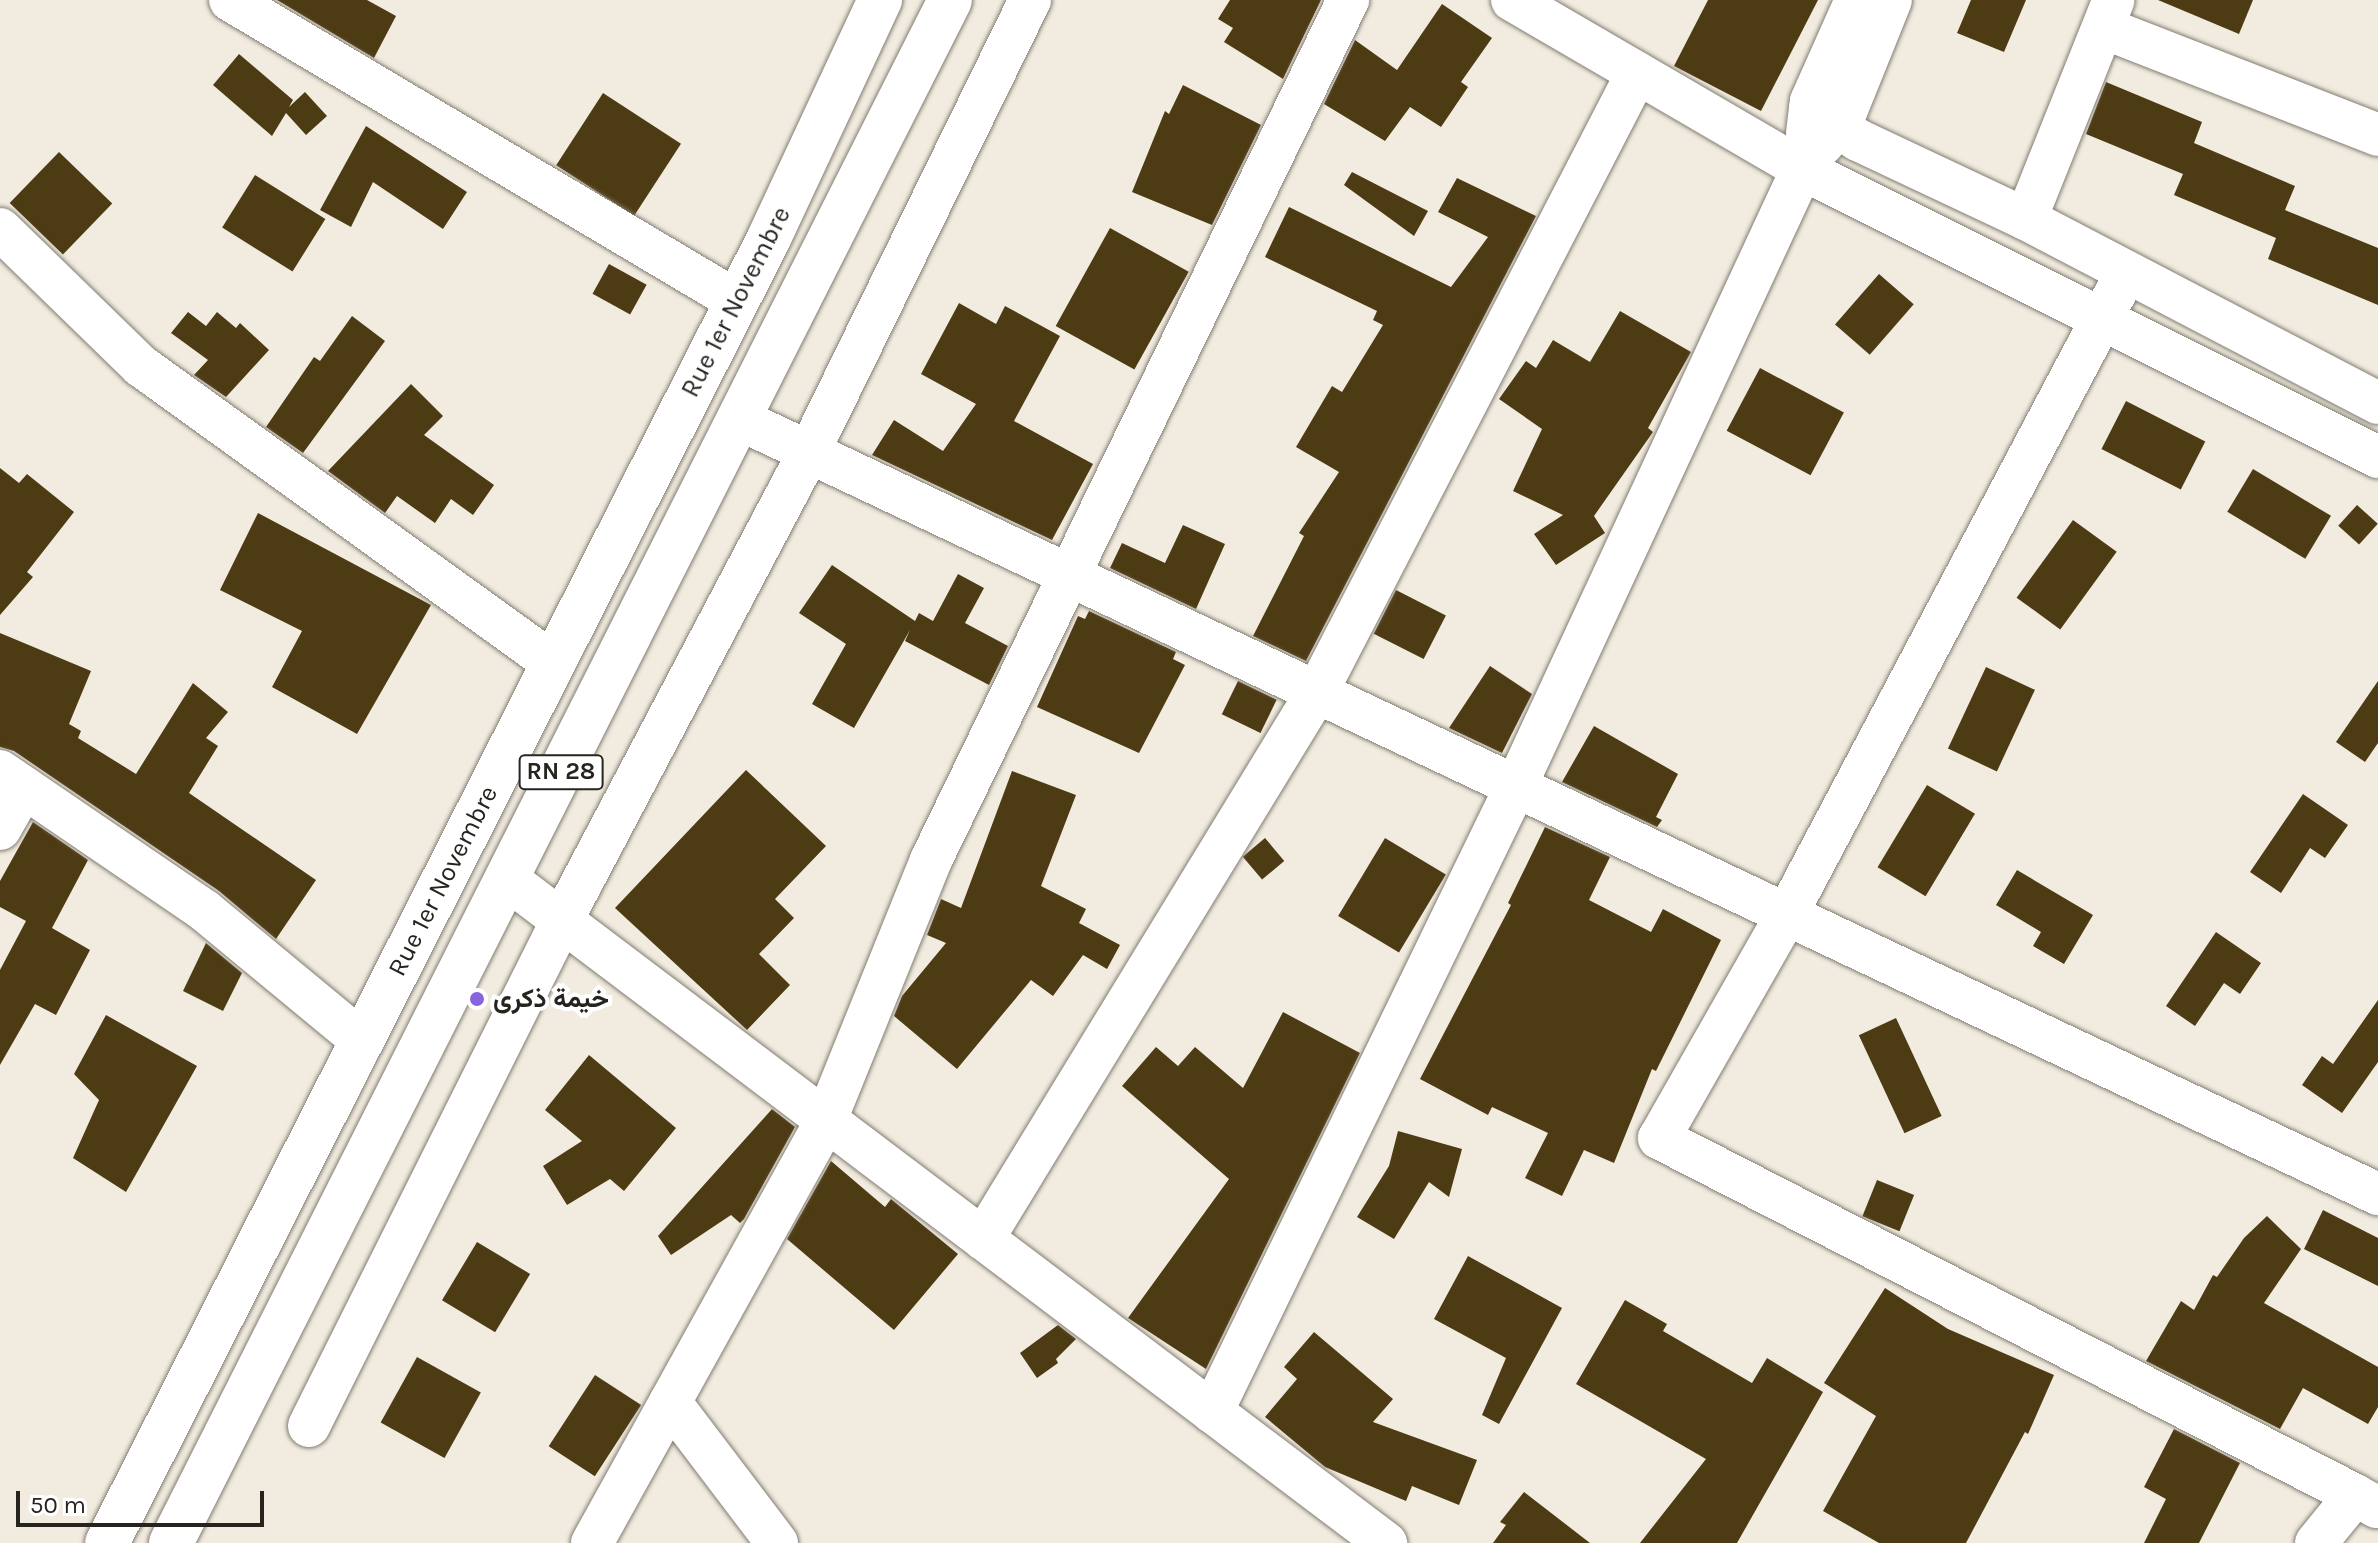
<!DOCTYPE html>
<html>
<head>
<meta charset="utf-8">
<style>
	body { margin:0 }
	#map { position:relative; width:2378px; height:1543px; overflow:hidden; background:#f2ece0; font-family:Karla,Vazirmatn,sans-serif }
	div>[style] { position:absolute }
	[style*='--x'] { left:calc(var(--x)*1px); top:calc(var(--y)*1px); width:calc(var(--w)*1px); rotate:calc(var(--a)*1deg) }
	.building>* { inset:0; background:#4d3b14; transform-origin:0 0 }
	.roads { filter:drop-shadow(0 0 2px #827c71) drop-shadow(0 0 2px #827c71) }
	.minor>* { height:42px; margin:-21px; padding:0 21px; transform-origin:21px; border-radius:21px; background:#fff }
	.major>* { height:44px; margin:-22px; padding:0 22px; transform-origin:22px; border-radius:22px; background:#fff }
	.dots>* { width:22px; height:22px; translate:-50% -50%; box-sizing:border-box; border:4px solid #fff; border-radius:50% }
	span { translate:-50% -50%; white-space:nowrap; text-align:center; line-height:1.15; -webkit-text-stroke:8px #fff; paint-order:stroke }
	.shield-label span { padding:2px 6px; background:#fff; border:2px solid; border-radius:6px; -webkit-text-stroke-width:0 }
	.shield-label { font-size:24px; color:#26241f; font-weight:700 }
	.street-label { font-size:26px; color:#26241f }
	.poi-label { font-size:26px; color:#26241f; font-weight:700 }
	.left { translate:0 -50%; text-align:left }
	.scale { position:absolute; left:16px; top:1491px; width:248px; height:36px; box-sizing:border-box; border:4px solid #26241f; border-top:0; padding-left:10px; font-size:24px; line-height:28px; white-space:nowrap; color:#26241f; -webkit-text-stroke:6px #fff; paint-order:stroke }
</style>
</head>
<body>
<div id="map">
	<div class="building">
		<div style="clip-path:polygon(277px 0,367px 0,396px 16px,374px 58px)"></div>
		<div style="clip-path:polygon(1230px 0,1321px 0,1283px 79px,1224px 42px,1233px 28px,1218px 19px)"></div>
		<div style="clip-path:polygon(1708px 0,1818px 0,1761px 111px,1674px 66px)"></div>
		<div style="clip-path:polygon(1971px 0,2026px 0,2004px 52px,1957px 33px)"></div>
		<div style="clip-path:polygon(2158px 0,2253px 0,2239px 34px)"></div>
		<div style="clip-path:polygon(1442px 4px,1492px 38px,1461px 82px,1468px 87px,1441px 127px,1410px 107px,1385px 141px,1324px 104px,1355px 40px,1397px 70px)"></div>
		<div style="clip-path:polygon(239px 54px,293px 100px,289px 107px,305px 92px,327px 116px,306px 135px,286px 113px,272px 136px,213px 85px)"></div>
		<div style="clip-path:polygon(2106px 82px,2202px 122px,2194px 143px,2295px 186px,2285px 210px,2378px 248px,2378px 305px,2268px 259px,2276px 238px,2174px 195px,2183px 174px,2086px 134px)"></div>
		<div style="clip-path:polygon(1183px 85px,1261px 125px,1212px 225px,1132px 192px,1165px 111px,1169px 114px)"></div>
		<div style="left:603px;top:93px;width:93px;height:86px;rotate:33deg"></div>
		<div style="clip-path:polygon(366px 126px,467px 192px,443px 229px,373px 182px,351px 227px,320px 210px)"></div>
		<div style="left:59px;top:152px;width:74px;height:71px;rotate:44deg"></div>
		<div style="clip-path:polygon(1352px 172px,1428px 211px,1414px 236px,1344px 185px)"></div>
		<div style="left:255px;top:175px;width:83px;height:62px;rotate:32deg"></div>
		<div style="clip-path:polygon(1457px 178px,1536px 216px,1306px 661px,1253px 636px,1304px 536px,1299px 533px,1339px 472px,1296px 447px,1332px 386px,1342px 392px,1383px 325px,1373px 320px,1377px 311px,1265px 257px,1289px 207px,1451px 287px,1488px 237px,1438px 212px)"></div>
		<div style="left:1110px;top:228px;width:90px;height:112px;rotate:29deg"></div>
		<div style="left:609px;top:264px;width:43px;height:34px;rotate:29deg"></div>
		<div style="left:1879px;top:274px;width:46px;height:67px;rotate:41deg"></div>
		<div style="clip-path:polygon(959px 303px,996px 324px,1005px 306px,1060px 336px,1014px 421px,1093px 464px,1052px 540px,872px 455px,894px 420px,943px 451px,976px 404px,921px 374px)"></div>
		<div style="clip-path:polygon(1620px 311px,1691px 352px,1648px 428px,1653px 432px,1594px 516px,1605px 533px,1556px 565px,1534px 534px,1563px 515px,1513px 491px,1542px 429px,1499px 399px,1526px 361px,1536px 368px,1553px 340px,1590px 362px)"></div>
		<div style="clip-path:polygon(188px 312px,206px 326px,217px 312px,236px 328px,240px 323px,269px 350px,226px 397px,194px 375px,208px 360px,171px 333px)"></div>
		<div style="clip-path:polygon(352px 316px,385px 341px,303px 453px,266px 427px,314px 357px,320px 361px)"></div>
		<div style="left:1760px;top:368px;width:95px;height:71px;rotate:28deg"></div>
		<div style="clip-path:polygon(411px 384px,443px 416px,424px 435px,494px 485px,473px 515px,451px 499px,435px 523px,397px 496px,385px 513px,328px 471px)"></div>
		<div style="left:2126px;top:401px;width:89px;height:54px;rotate:27deg"></div>
		<div style="clip-path:polygon(0 468px,19px 483px,27px 474px,74px 512px,27px 572px,33px 577px,0 615px)"></div>
		<div style="left:2253px;top:469px;width:91px;height:50px;rotate:31deg"></div>
		<div style="left:2357px;top:505px;width:28px;height:28px;rotate:42deg"></div>
		<div style="clip-path:polygon(258px 513px,431px 605px,357px 734px,272px 687px,302px 631px,220px 590px)"></div>
		<div style="left:2073px;top:520px;width:54px;height:96px;rotate:36deg"></div>
		<div style="clip-path:polygon(1183px 525px,1225px 544px,1196px 609px,1110px 568px,1122px 543px,1165px 563px)"></div>
		<div style="clip-path:polygon(832px 565px,915px 621px,919px 613px,933px 621px,958px 574px,984px 588px,965px 623px,1008px 646px,989px 685px,905px 641px,910px 630px,854px 728px,812px 704px,846px 644px,799px 613px)"></div>
		<div style="left:1396px;top:590px;width:56px;height:49px;rotate:27deg"></div>
		<div style="clip-path:polygon(1089px 611px,1176px 652px,1173px 659px,1185px 665px,1139px 753px,1037px 707px,1078px 616px,1085px 619px)"></div>
		<div style="clip-path:polygon(0 633px,91px 671px,69px 724px,81px 731px,78px 738px,136px 774px,193px 683px,228px 712px,206px 738px,218px 746px,189px 793px,316px 880px,276px 939px,219px 891px,14px 751px,0 747px)"></div>
		<div style="clip-path:polygon(1490px 666px,1532px 694px,1502px 753px,1449px 728px)"></div>
		<div style="left:1986px;top:667px;width:54px;height:90px;rotate:25deg"></div>
		<div style="left:1238px;top:681px;width:43px;height:37px;rotate:26deg"></div>
		<div style="clip-path:polygon(2378px 681px,2378px 743px,2365px 762px,2336px 742px)"></div>
		<div style="clip-path:polygon(1594px 726px,1678px 774px,1656px 817px,1662px 820px,1657px 827px,1562px 782px)"></div>
		<div style="clip-path:polygon(746px 770px,826px 846px,775px 899px,794px 918px,759px 954px,790px 985px,747px 1030px,615px 908px)"></div>
		<div style="clip-path:polygon(1012px 771px,1076px 795px,1041px 886px,1086px 909px,1079px 923px,1120px 945px,1107px 969px,1083px 955px,1053px 996px,1031px 980px,957px 1069px,894px 1016px,902px 996px,946px 943px,927px 935px,941px 899px,961px 908px)"></div>
		<div style="left:1927px;top:785px;width:56px;height:96px;rotate:31deg"></div>
		<div style="clip-path:polygon(2303px 794px,2348px 825px,2325px 858px,2310px 848px,2281px 893px,2250px 872px)"></div>
		<div style="clip-path:polygon(33px 822px,88px 860px,52px 928px,90px 950px,56px 1015px,35px 1004px,0 1065px,0 970px,26px 921px,0 907px,0 881px)"></div>
		<div style="clip-path:polygon(1545px 827px,1610px 857px,1589px 900px,1651px 932px,1663px 909px,1721px 940px,1656px 1071px,1652px 1069px,1614px 1163px,1584px 1150px,1562px 1196px,1525px 1178px,1548px 1133px,1492px 1107px,1488px 1115px,1420px 1079px,1511px 905px,1508px 903px)"></div>
		<div style="left:1265px;top:838px;width:30px;height:29px;rotate:50deg"></div>
		<div style="left:1385px;top:838px;width:71px;height:91px;rotate:31deg"></div>
		<div style="clip-path:polygon(2017px 870px,2093px 915px,2064px 964px,2033px 946px,2041px 932px,1996px 905px)"></div>
		<div style="clip-path:polygon(2216px 932px,2261px 963px,2240px 994px,2224px 983px,2195px 1026px,2166px 1006px)"></div>
		<div style="clip-path:polygon(206px 943px,242px 973px,223px 1011px,183px 991px)"></div>
		<div style="clip-path:polygon(2378px 1000px,2378px 1062px,2342px 1113px,2302px 1085px,2322px 1056px,2333px 1064px)"></div>
		<div style="clip-path:polygon(1283px 1012px,1360px 1053px,1206px 1369px,1128px 1318px,1229px 1179px,1122px 1086px,1156px 1047px,1178px 1066px,1195px 1047px,1243px 1088px)"></div>
		<div style="clip-path:polygon(106px 1015px,197px 1066px,126px 1192px,73px 1158px,99px 1100px,74px 1074px)"></div>
		<div style="left:1896px;top:1018px;width:108px;height:41px;rotate:65deg"></div>
		<div style="clip-path:polygon(589px 1055px,676px 1128px,624px 1191px,610px 1179px,567px 1205px,543px 1166px,582px 1141px,545px 1110px)"></div>
		<div style="clip-path:polygon(772px 1109px,795px 1127px,744px 1219px,740px 1223px,731px 1215px,671px 1255px,658px 1236px)"></div>
		<div style="clip-path:polygon(1398px 1131px,1462px 1149px,1449px 1197px,1429px 1182px,1394px 1239px,1357px 1217px,1389px 1166px)"></div>
		<div style="clip-path:polygon(831px 1161px,885px 1207px,891px 1199px,958px 1254px,894px 1330px,787px 1239px)"></div>
		<div style="left:1877px;top:1180px;width:40px;height:39px;rotate:22deg"></div>
		<div style="clip-path:polygon(2323px 1210px,2378px 1238px,2378px 1286px,2304px 1249px)"></div>
		<div style="clip-path:polygon(2267px 1216px,2301px 1249px,2264px 1303px,2378px 1367px,2378px 1407px,2368px 1424px,2303px 1388px,2280px 1429px,2146px 1361px,2181px 1301px,2194px 1310px,2213px 1275px,2217px 1277px,2244px 1238px)"></div>
		<div style="left:477px;top:1242px;width:62px;height:68px;rotate:31deg"></div>
		<div style="clip-path:polygon(1468px 1256px,1562px 1308px,1499px 1424px,1482px 1415px,1506px 1358px,1434px 1319px)"></div>
		<div style="clip-path:polygon(1885px 1288px,1948px 1329px,2054px 1375px,2028px 1434px,2025px 1432px,1966px 1543px,1879px 1543px,1823px 1511px,1876px 1416px,1824px 1383px)"></div>
		<div style="clip-path:polygon(1625px 1300px,1667px 1324px,1663px 1331px,1752px 1383px,1767px 1358px,1823px 1392px,1737px 1543px,1640px 1543px,1706px 1459px,1576px 1384px)"></div>
		<div style="clip-path:polygon(1058px 1325px,1076px 1339px,1056px 1359px,1058px 1363px,1037px 1378px,1020px 1353px)"></div>
		<div style="clip-path:polygon(1314px 1332px,1393px 1399px,1373px 1422px,1477px 1460px,1459px 1505px,1412px 1486px,1406px 1501px,1325px 1467px,1265px 1417px,1297px 1379px,1284px 1367px)"></div>
		<div style="left:417px;top:1357px;width:73px;height:75px;rotate:29deg"></div>
		<div style="left:595px;top:1375px;width:55px;height:85px;rotate:33deg"></div>
		<div style="clip-path:polygon(2174px 1429px,2240px 1463px,2199px 1543px,2144px 1543px,2166px 1499px,2144px 1487px)"></div>
		<div style="clip-path:polygon(1524px 1492px,1590px 1543px,1493px 1543px,1506px 1525px,1500px 1522px)"></div>
	</div>
	<div class="roads">
		<div class="minor">
			<div style="--x:230;--y:0;--w:590;--a:30.7"></div>
			<div style="--x:1512;--y:0;--w:336;--a:30.2"></div>
			<div style="--x:1802;--y:169;--w:644;--a:26.57"></div>
			<div style="--x:2104;--y:28;--w:294;--a:21.3"></div>
			<div style="--x:1810;--y:108;--w:58;--a:33.7"></div>
			<div style="--x:1858;--y:140;--w:186;--a:25.2"></div>
			<div style="--x:2026;--y:219;--w:397;--a:27.6"></div>
			<div style="--x:1807;--y:133;--w:32;--a:-83"></div>
			<div style="--x:1811;--y:101;--w:111;--a:-66"></div>
			<div style="--x:1822;--y:145;--w:30;--a:-49"></div>
			<div style="--x:1842;--y:122;--w:131;--a:-68.1"></div>
			<div style="--x:2026;--y:219;--w:235;--a:-68.2"></div>
			<div style="--x:0;--y:229;--w:197;--a:44.2"></div>
			<div style="--x:141;--y:366;--w:508;--a:35.79"></div>
			<div style="--x:2126;--y:273;--w:725;--a:117.87"></div>
			<div style="--x:1787;--y:914;--w:258;--a:119.7"></div>
			<div style="--x:1659;--y:1138;--w:782;--a:27.15"></div>
			<div style="--x:739;--y:419;--w:1813;--a:25.31"></div>
			<div style="--x:0;--y:771;--w:248;--a:34.3"></div>
			<div style="--x:205;--y:911;--w:204;--a:39.6"></div>
			<div style="--x:0;--y:829;--w:48;--a:-60.3"></div>
			<div style="--x:507;--y:879;--w:1102;--a:37.07"></div>
			<div style="--x:983;--y:1239;--w:641;--a:-58.59"></div>
			<div style="--x:1317;--y:692;--w:697;--a:-62.66"></div>
			<div style="--x:670;--y:1402;--w:177;--a:52.8"></div>
			<div style="--x:1212;--y:1412;--w:696;--a:-64.1"></div>
			<div style="--x:1516;--y:786;--w:680;--a:-65.13"></div>
			<div style="--x:309;--y:1426;--w:566;--a:-63.43"></div>
			<div style="--x:562;--y:920;--w:529;--a:-62.18"></div>
			<div style="--x:809;--y:452;--w:503;--a:-63.94"></div>
			<div style="--x:592;--y:1543;--w:483;--a:-61"></div>
			<div style="--x:826;--y:1120;--w:280;--a:-68"></div>
			<div style="--x:931;--y:860;--w:956;--a:-64.13"></div>
			<div style="--x:2316;--y:1543;--w:62;--a:-50.9"></div>
			<div style="--x:2355;--y:1495;--w:25;--a:29"></div>
		</div>
		<div class="major">
			<div style="--x:107;--y:1543;--w:1463;--a:-63.1"></div>
			<div style="--x:769;--y:238;--w:263;--a:-65"></div>
			<div style="--x:171;--y:1543;--w:1728;--a:-63.21"></div>
		</div>
	</div>
	<div class="dots">
		<div style="left:477px;top:999px;background:#8864df"></div>
	</div>
	<div class="shield-label">
		<span style="left:561px;top:772px">RN 28</span>
	</div>
	<div class="street-label">
		<span style="left:736px;top:302px;rotate:-63deg">Rue 1er Novembre</span>
		<span style="left:443px;top:881px;rotate:-63deg">Rue 1er Novembre</span>
	</div>
	<div class="poi-label">
		<span class="left" style="left:493px;top:999px">خيمة ذكرى</span>
	</div>
	<div class="scale">50 m</div>
</div>
</body>
</html>
